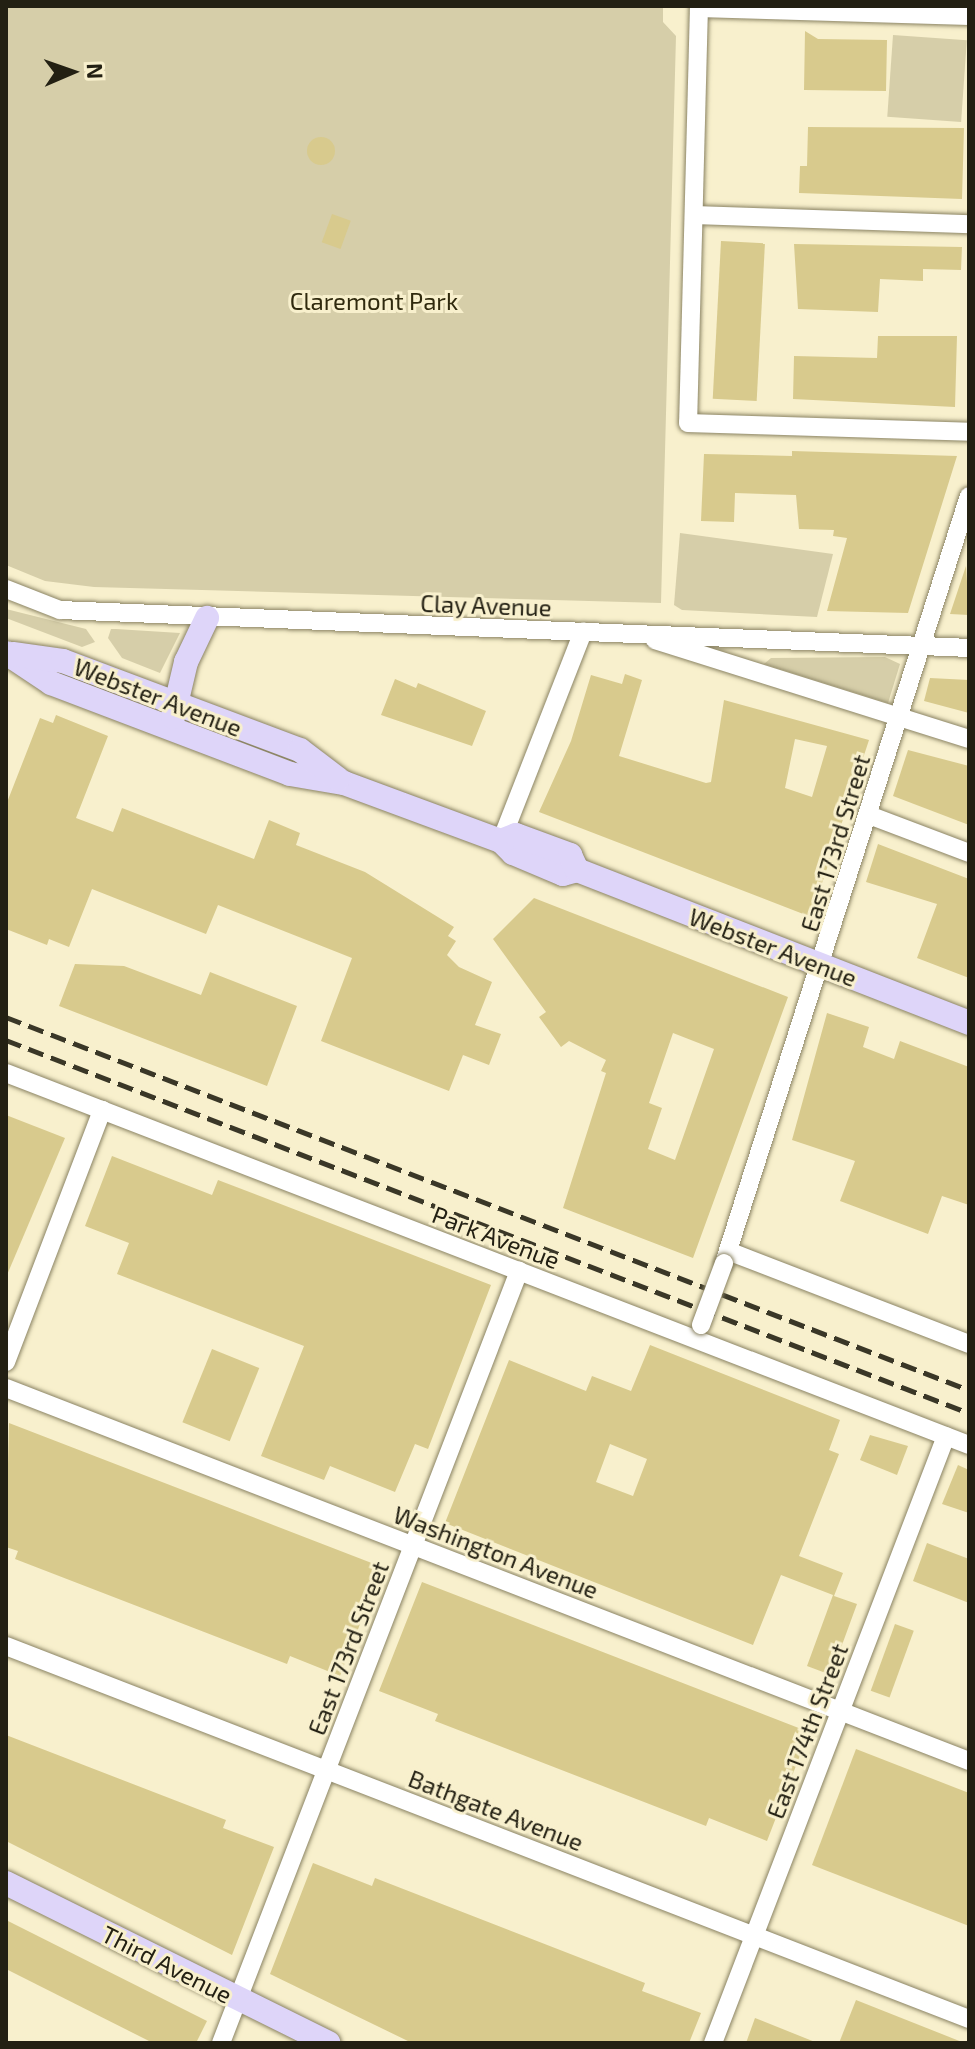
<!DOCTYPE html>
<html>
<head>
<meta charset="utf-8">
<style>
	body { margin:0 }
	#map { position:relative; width:975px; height:2049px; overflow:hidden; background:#f8f0cd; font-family:"Exo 2",sans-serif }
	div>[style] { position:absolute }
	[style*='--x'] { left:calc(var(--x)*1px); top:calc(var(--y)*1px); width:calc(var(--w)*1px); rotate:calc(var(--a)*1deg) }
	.green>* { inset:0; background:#d6cea9; transform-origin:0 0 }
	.building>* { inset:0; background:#d8ca8d; transform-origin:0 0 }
	.round { border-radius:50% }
	.roads { filter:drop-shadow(0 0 2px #8a8363) drop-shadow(0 0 2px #8a8363) }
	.minor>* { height:18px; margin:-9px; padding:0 9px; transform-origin:9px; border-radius:9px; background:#fff }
	.secondary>* { height:24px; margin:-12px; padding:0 12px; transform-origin:12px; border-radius:12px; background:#ded5f9 }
	.rail>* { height:5px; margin-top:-2.5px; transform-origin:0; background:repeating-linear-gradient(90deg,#3a3727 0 16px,transparent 0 24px) }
	.bridges { filter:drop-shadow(0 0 2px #8a8363) drop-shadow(0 0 2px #8a8363) }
	.minor-bridge>* { height:18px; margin:-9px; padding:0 9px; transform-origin:9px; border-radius:9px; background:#fff }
	span { translate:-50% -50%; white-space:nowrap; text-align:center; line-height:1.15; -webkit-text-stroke:6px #f8f0cd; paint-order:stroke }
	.park-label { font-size:24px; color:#302a0e }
	.street-label { font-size:24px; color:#232013 }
	.frame { position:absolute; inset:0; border:8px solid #232013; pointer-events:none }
	.north { position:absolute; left:32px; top:32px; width:80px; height:80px; -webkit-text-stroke:6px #f8f0cd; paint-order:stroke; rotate:88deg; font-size:22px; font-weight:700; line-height:32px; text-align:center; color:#232013 }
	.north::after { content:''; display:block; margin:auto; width:28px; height:36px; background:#232013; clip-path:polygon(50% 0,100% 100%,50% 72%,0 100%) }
</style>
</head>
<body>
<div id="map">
	<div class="green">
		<div style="clip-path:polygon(6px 6px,663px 6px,663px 22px,676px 36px,661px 603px,94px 587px,45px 581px,6px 565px)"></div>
		<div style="left:893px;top:35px;width:74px;height:82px;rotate:4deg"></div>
		<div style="clip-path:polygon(680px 533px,833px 554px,817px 617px,682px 610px,674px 605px)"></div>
		<div style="clip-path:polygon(6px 609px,86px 629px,95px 642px,82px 647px,6px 618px)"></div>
		<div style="clip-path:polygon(111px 629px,116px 629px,180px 633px,160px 673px,122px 658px,108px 638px)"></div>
		<div style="clip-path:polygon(885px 657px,900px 664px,888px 703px,764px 664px,771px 658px)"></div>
	</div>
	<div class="building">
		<div style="clip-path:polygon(805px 31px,818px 39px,887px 40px,886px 91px,804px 90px)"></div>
		<div style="clip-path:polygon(808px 127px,964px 128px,962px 199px,799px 193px,800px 166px,807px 166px)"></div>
		<div class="round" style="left:307px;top:137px;width:28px;height:28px"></div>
		<div style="left:332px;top:214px;width:20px;height:30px;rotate:20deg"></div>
		<div style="left:721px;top:241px;width:44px;height:158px;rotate:3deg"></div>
		<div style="clip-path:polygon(794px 244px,962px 247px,961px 270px,923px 269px,923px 281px,880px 279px,878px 312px,798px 309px)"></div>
		<div style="clip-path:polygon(878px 336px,957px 336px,955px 407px,793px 399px,794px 356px,877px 358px)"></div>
		<div style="clip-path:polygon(792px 451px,957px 456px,908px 613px,827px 611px,847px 538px,833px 536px,834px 530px,799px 529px,796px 495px,735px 493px,734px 522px,701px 521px,704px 454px,792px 456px)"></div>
		<div style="clip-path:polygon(966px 566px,969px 615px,950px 614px)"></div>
		<div style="clip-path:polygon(evenodd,625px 674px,642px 680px,619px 756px,706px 783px,711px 782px,724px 700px,869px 740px,811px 917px,539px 812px,571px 741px,591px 675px,622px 684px,625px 674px,795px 739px,827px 746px,812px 797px,785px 788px,795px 739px)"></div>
		<div style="clip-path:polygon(930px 678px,969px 680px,969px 713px,924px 701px)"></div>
		<div style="clip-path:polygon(395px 679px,416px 688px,418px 683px,486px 711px,472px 746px,381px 715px)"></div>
		<div style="clip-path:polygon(56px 715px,108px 736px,76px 818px,113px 832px,122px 808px,254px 859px,269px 820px,300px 833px,296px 845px,365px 872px,454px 927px,448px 936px,456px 941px,447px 955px,459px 967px,492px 982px,475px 1025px,501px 1034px,489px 1065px,463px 1055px,449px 1091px,321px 1041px,352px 958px,218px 905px,206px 934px,92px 889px,69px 947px,49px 939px,47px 945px,6px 929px,6px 805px,40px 718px,53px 723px)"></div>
		<div style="clip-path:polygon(908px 750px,969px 766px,969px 825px,893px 796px)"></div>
		<div style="clip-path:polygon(878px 844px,969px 879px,969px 978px,917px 958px,937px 904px,866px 882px)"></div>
		<div style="clip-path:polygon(evenodd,534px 898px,788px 997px,693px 1258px,563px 1208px,606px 1073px,601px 1071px,606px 1060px,569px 1041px,561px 1047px,539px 1017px,546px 1012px,493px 939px,534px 898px,673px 1033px,714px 1049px,675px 1160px,648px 1149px,662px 1108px,649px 1103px,673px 1033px)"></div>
		<div style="clip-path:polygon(75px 964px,124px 966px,201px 995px,210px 972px,297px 1006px,267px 1086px,59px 1006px)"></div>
		<div style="clip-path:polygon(827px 1013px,869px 1027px,863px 1047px,894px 1059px,900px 1041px,969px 1067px,969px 1205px,942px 1196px,928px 1234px,840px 1201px,855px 1161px,792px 1140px)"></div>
		<div style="clip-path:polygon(6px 1115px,65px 1138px,7px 1275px,6px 1275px)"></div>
		<div style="clip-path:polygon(112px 1156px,212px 1195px,218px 1180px,491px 1285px,428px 1449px,415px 1444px,395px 1492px,330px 1466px,324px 1480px,261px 1456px,304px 1346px,117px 1274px,129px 1243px,85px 1226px)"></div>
		<div style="clip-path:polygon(evenodd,650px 1345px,840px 1420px,829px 1450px,839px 1454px,799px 1556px,843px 1573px,834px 1596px,857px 1604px,831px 1675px,807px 1666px,833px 1595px,781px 1575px,753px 1645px,445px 1523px,509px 1360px,586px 1391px,592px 1376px,631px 1391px,650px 1345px,610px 1444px,647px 1459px,633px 1496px,596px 1482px,610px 1444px)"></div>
		<div style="left:212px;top:1349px;width:51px;height:79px;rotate:22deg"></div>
		<div style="clip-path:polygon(9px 1423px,382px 1567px,340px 1676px,290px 1656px,287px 1664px,15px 1559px,18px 1551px,6px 1547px)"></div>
		<div style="clip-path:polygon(870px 1435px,908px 1446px,897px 1475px,860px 1460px)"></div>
		<div style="clip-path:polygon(958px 1465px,969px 1470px,969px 1513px,942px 1504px)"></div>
		<div style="clip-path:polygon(927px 1543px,969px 1559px,969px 1603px,913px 1581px)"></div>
		<div style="clip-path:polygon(422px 1582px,809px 1732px,767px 1841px,709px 1818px,706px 1826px,435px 1721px,438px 1714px,379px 1691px)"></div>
		<div style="left:895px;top:1624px;width:20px;height:71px;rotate:20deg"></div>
		<div style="clip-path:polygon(6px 1735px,226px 1820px,223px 1828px,274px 1847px,232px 1955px,6px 1841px)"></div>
		<div style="clip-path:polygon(856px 1749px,969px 1793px,969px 1926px,812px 1865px)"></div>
		<div style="clip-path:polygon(313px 1863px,372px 1886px,375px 1878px,645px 1983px,642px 1991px,701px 2013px,689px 2043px,412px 2043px,270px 1974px)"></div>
		<div style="clip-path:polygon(6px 1920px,207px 2021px,196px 2043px,153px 2043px,6px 1969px)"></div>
		<div style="clip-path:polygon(856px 2000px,962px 2042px,962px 2043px,839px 2043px)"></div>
		<div style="clip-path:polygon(755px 2018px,815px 2042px,814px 2043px,746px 2043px)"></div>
	</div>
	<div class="roads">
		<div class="minor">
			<div style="--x:699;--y:6;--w:417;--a:91.5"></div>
			<div style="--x:688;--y:423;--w:281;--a:1.8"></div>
			<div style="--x:699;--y:8;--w:270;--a:1.7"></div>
			<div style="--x:695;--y:215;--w:274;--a:1.9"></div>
			<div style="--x:6;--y:589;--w:58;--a:21.3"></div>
			<div style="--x:60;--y:610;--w:910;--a:2.39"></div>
			<div style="--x:655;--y:640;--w:329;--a:17.5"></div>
			<div style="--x:869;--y:815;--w:107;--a:20.8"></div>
			<div style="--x:501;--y:841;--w:225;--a:-68.6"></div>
			<div style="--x:6;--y:1073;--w:1032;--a:21.12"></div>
			<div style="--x:728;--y:1251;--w:258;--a:21.1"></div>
			<div style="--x:724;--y:1263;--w:805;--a:-72.29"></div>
			<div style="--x:6;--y:1362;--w:270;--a:-69.1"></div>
			<div style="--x:6;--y:1388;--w:1033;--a:21.17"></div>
			<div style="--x:6;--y:1646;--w:1033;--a:21.17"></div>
			<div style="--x:221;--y:2043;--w:828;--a:-68.89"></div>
			<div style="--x:713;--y:2043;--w:650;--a:-69"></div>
		</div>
		<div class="secondary">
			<div style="--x:6;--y:653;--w:54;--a:33.7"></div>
			<div style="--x:51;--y:683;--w:256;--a:20.8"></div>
			<div style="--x:290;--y:774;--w:55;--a:9.5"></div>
			<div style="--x:344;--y:783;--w:167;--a:20.3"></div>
			<div style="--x:501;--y:841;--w:17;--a:45"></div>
			<div style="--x:513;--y:853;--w:54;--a:22.8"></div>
			<div style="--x:563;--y:874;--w:15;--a:-16"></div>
			<div style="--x:577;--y:870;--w:421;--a:21.3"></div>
			<div style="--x:13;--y:654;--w:50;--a:8"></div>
			<div style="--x:63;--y:661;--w:253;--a:20.6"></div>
			<div style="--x:300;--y:750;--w:48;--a:37.3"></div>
			<div style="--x:173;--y:717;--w:57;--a:-76.7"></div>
			<div style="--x:186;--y:662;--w:49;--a:-64.5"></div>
			<div style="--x:501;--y:841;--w:16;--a:-22"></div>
			<div style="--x:516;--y:835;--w:58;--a:20.3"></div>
			<div style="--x:570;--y:855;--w:17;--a:65"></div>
			<div style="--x:6;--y:1883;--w:360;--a:26.4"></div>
		</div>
	</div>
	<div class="rail">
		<div style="--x:6;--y:1017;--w:1033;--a:21.17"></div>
		<div style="--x:6;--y:1040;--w:1033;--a:21.17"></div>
	</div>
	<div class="bridges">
		<div class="minor-bridge">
			<div style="--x:701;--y:1325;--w:66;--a:-69.6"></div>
		</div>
	</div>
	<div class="park-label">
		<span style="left:374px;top:301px">Claremont Park</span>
	</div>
	<div class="street-label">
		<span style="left:486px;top:605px;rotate:2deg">Clay Avenue</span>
		<span style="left:158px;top:697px;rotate:21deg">Webster Avenue</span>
		<span style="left:835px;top:843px;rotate:-73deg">East 173rd Street</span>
		<span style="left:773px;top:947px;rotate:21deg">Webster Avenue</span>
		<span style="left:496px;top:1237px;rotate:21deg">Park Avenue</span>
		<span style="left:496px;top:1552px;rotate:21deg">Washington Avenue</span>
		<span style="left:348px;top:1648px;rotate:-69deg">East 173rd Street</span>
		<span style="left:807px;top:1731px;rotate:-69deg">East 174th Street</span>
		<span style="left:496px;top:1810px;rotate:21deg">Bathgate Avenue</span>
		<span style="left:167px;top:1964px;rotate:27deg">Third Avenue</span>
	</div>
	<div class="frame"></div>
	<div class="north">N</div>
</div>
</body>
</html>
